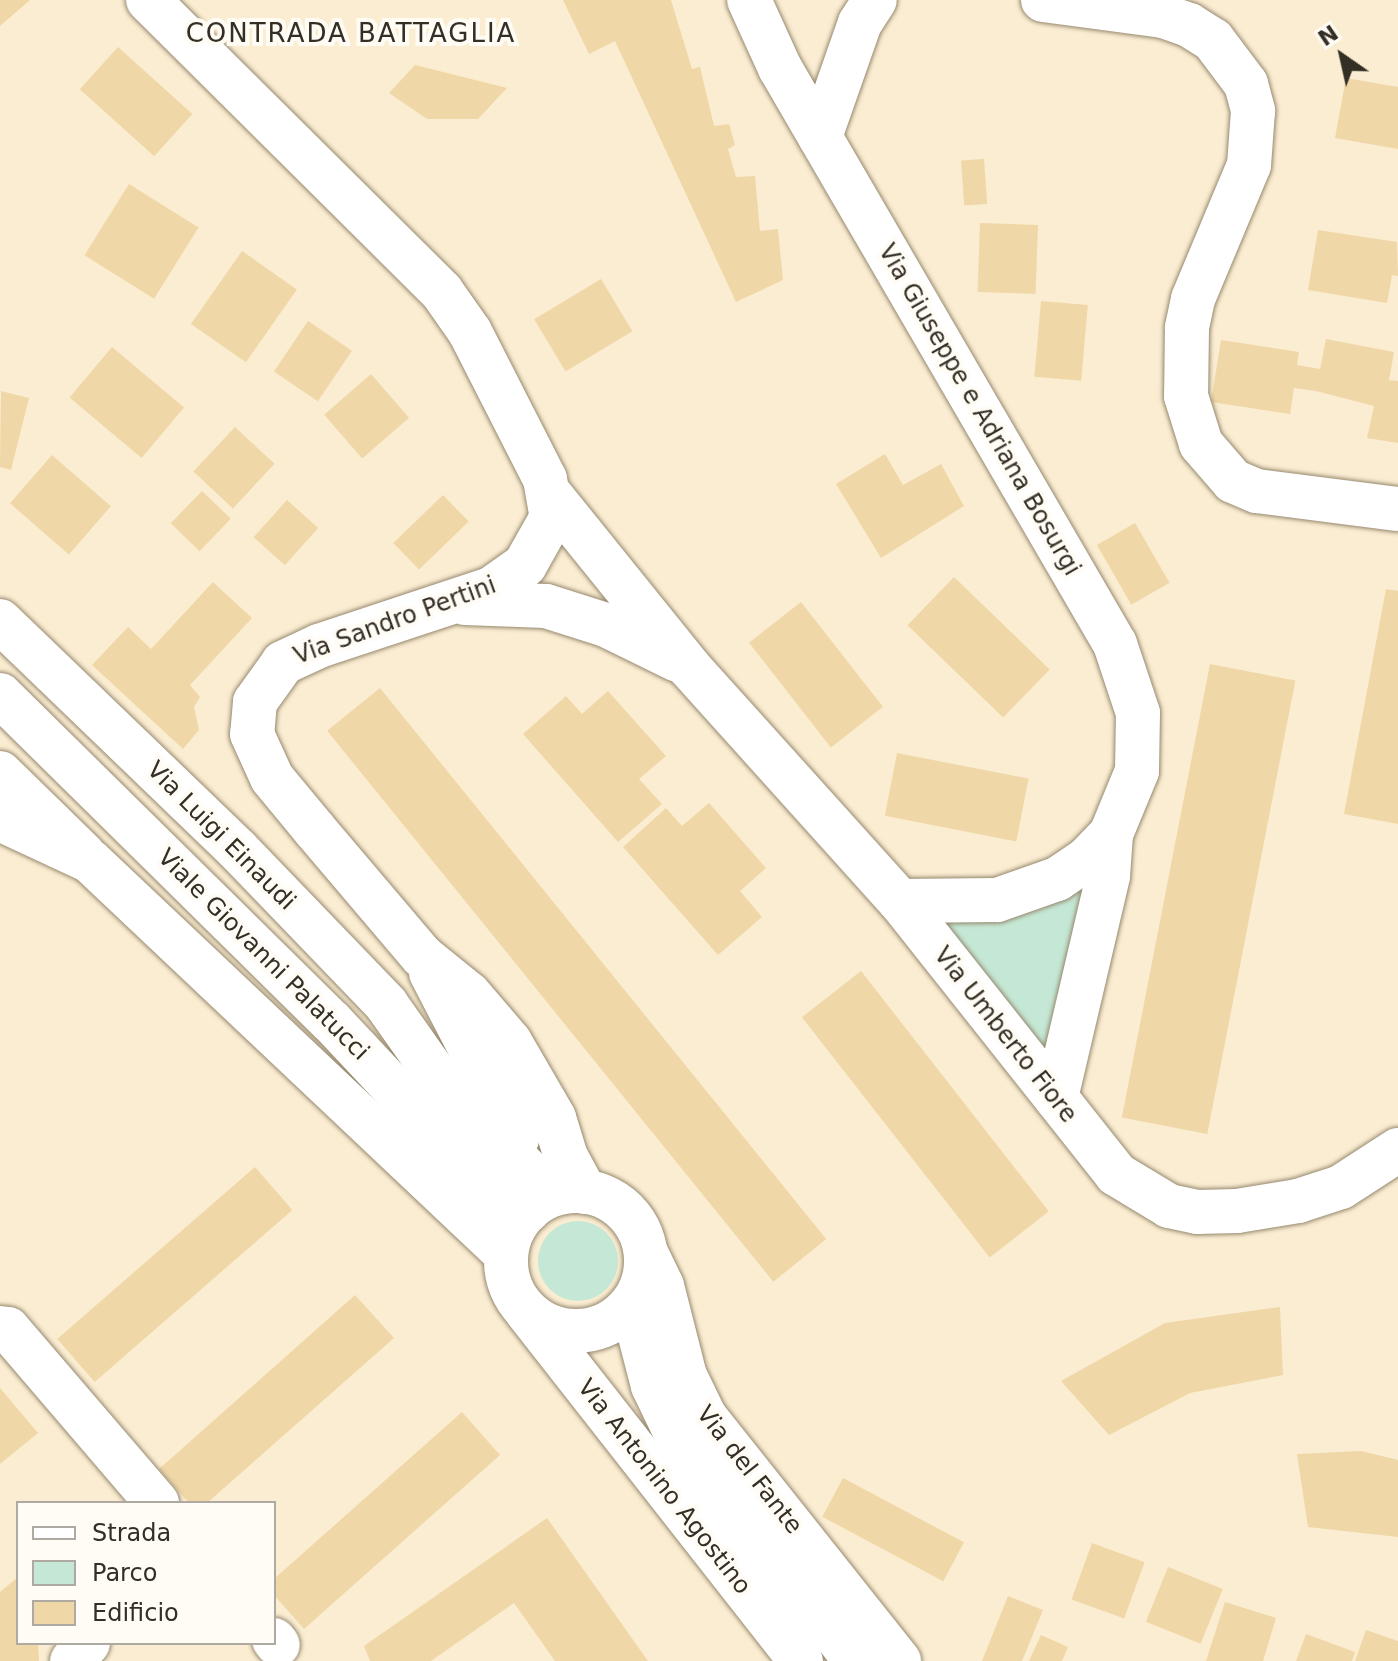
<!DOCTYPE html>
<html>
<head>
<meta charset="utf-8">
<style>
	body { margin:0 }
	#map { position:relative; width:1398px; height:1661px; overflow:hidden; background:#fbedd2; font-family:"DejaVu Sans",sans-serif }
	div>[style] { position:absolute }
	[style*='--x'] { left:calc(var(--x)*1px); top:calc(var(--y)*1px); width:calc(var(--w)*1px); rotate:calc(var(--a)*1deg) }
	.green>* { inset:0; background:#c4e8d5 }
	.round { border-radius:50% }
	.building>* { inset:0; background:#f0d7a7; transform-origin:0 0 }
	.roads { filter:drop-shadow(0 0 2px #96896f) drop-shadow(0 0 2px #96896f) }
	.minor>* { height:44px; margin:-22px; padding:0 22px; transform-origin:22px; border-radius:22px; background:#fff }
	.major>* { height:44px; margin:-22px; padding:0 22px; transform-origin:22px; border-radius:22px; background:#fff }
	.major>.ring { margin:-22px; padding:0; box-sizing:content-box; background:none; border:44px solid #fff; border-radius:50% }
	span { translate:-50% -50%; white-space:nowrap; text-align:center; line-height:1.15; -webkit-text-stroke:8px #fffcf6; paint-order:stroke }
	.street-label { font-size:24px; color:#342f24 }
	.neighbourhood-label { font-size:26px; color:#342f24; letter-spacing:2px }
	.legend { position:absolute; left:16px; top:1501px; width:260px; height:144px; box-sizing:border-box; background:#fffcf6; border:2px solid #aeaaa2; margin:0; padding:10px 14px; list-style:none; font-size:24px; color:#342f24 }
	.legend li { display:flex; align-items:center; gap:16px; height:40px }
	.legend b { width:40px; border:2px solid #aeaaa2 }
	.north { position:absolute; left:1302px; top:16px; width:80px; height:80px; -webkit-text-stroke:6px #fffcf6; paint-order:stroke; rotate:326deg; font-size:22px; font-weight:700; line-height:32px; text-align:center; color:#342f24 }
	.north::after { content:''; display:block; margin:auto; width:28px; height:36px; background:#342f24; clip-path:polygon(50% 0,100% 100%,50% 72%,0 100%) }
</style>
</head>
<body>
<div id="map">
	<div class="green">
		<div style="clip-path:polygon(1085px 886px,1047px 1046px,1041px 1052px,939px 923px)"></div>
		<div class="round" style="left:538px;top:1221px;width:80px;height:80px"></div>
	</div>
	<div class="building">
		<div style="clip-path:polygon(0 0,30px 0,0 26px)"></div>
		<div style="clip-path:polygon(563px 0,671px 0,692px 69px,700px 67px,714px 126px,729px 124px,735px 145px,728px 149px,736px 177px,755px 176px,760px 231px,778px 229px,783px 280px,736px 302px,615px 41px,589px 54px)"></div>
		<div style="left:118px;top:47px;width:100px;height:57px;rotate:42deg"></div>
		<div style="clip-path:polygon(415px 65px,507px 88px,478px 119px,427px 119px,389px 93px)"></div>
		<div style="clip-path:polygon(1346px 78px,1398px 87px,1398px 149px,1335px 138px)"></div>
		<div style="left:984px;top:159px;width:45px;height:23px;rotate:86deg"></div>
		<div style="left:129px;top:184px;width:82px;height:84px;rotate:32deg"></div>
		<div style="left:980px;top:223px;width:58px;height:69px;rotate:2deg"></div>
		<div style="clip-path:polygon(1318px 230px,1397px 242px,1398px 276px,1392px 275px,1387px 303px,1308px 290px)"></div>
		<div style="left:242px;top:251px;width:67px;height:89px;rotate:35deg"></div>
		<div style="left:601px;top:279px;width:61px;height:78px;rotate:59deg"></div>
		<div style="left:1041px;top:301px;width:47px;height:76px;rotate:5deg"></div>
		<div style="left:308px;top:321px;width:53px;height:61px;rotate:34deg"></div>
		<div style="clip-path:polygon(1326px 339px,1394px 352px,1389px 380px,1398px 381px,1398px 443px,1367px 438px,1374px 406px,1316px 391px,1294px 388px,1290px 414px,1211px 402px,1221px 340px,1299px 352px,1297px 365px,1320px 369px)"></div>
		<div style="left:112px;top:347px;width:94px;height:66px;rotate:40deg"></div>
		<div style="left:371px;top:374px;width:58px;height:62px;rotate:49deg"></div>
		<div style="clip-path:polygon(1px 391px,29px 398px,11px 470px,0 467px)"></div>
		<div style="left:235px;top:427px;width:54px;height:61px;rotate:43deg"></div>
		<div style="clip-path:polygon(885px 454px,903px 485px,941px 464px,964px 506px,881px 558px,836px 484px)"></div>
		<div style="left:52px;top:455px;width:78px;height:64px;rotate:41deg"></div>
		<div style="left:202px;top:491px;width:40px;height:45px;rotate:44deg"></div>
		<div style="left:443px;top:495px;width:37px;height:69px;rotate:46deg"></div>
		<div style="left:287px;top:500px;width:42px;height:50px;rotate:42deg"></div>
		<div style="left:1135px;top:523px;width:69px;height:44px;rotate:60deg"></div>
		<div style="left:954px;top:577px;width:133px;height:67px;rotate:44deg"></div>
		<div style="clip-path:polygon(213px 582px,252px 618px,190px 685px,200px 697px,194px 707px,199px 730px,183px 749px,92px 665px,128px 627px,151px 649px)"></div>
		<div style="clip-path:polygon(1386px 589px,1398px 591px,1398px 824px,1344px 814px)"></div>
		<div style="left:801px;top:602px;width:133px;height:66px;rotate:52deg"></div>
		<div style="left:1210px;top:664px;width:87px;height:462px;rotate:11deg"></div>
		<div style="left:380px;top:688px;width:709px;height:68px;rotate:51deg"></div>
		<div style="clip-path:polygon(608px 691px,666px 756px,639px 779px,662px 804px,618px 842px,523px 734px,566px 696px,582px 714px)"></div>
		<div style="left:897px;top:753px;width:134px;height:64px;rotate:11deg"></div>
		<div style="clip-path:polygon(709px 803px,766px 868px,740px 891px,762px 917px,718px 955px,623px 847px,666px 808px,682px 826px)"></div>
		<div style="left:861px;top:971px;width:305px;height:75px;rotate:52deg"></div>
		<div style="left:255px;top:1167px;width:57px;height:262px;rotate:49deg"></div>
		<div style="clip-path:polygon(355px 1295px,394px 1338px,207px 1503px,189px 1503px,159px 1469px)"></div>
		<div style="clip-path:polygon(1280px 1307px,1283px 1375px,1190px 1393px,1109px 1435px,1061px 1381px,1165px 1323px)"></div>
		<div style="clip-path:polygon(0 1388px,38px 1433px,0 1464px)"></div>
		<div style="clip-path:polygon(462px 1412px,500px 1455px,304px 1629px,274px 1595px,274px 1579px)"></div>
		<div style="clip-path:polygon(1361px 1451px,1398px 1460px,1398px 1537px,1308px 1527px,1297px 1454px)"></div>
		<div style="left:843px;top:1478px;width:137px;height:44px;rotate:28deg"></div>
		<div style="clip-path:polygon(547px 1518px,648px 1661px,555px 1661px,514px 1603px,431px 1661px,370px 1661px,364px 1646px)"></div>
		<div style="left:1092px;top:1543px;width:56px;height:60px;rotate:20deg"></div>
		<div style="left:1168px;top:1567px;width:59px;height:59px;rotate:22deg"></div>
		<div style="clip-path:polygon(18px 1577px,18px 1643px,38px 1643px,39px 1661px,0 1661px,0 1592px)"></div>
		<div style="clip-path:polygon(1008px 1596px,1043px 1610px,1022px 1661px,982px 1661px)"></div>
		<div style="clip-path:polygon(1225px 1602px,1276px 1618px,1263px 1661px,1206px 1661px)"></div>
		<div style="clip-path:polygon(1366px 1630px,1398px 1641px,1398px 1661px,1355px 1661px)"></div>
		<div style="clip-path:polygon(1306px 1634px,1355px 1652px,1352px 1661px,1296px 1661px)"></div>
		<div style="clip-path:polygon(1041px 1635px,1068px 1647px,1062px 1661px,1029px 1661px)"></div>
	</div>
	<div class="roads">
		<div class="minor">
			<div style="--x:148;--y:0;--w:414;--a:44.8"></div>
			<div style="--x:442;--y:292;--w:49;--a:55"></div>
			<div style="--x:470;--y:332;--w:165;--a:63"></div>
			<div style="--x:545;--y:479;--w:39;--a:80"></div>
			<div style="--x:552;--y:517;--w:55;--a:119.4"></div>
			<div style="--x:525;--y:565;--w:42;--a:144.8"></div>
			<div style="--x:491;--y:589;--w:181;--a:161.7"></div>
			<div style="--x:319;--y:646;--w:40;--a:155"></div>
			<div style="--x:283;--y:663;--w:48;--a:125.7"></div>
			<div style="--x:255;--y:702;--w:32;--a:95"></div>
			<div style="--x:252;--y:734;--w:48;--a:65.6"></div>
			<div style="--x:272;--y:778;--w:67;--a:50.4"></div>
			<div style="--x:315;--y:830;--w:165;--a:49.7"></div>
			<div style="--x:422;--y:956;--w:60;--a:39"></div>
			<div style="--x:469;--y:994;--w:63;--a:49.5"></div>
			<div style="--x:510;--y:1042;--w:88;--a:59.9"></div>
			<div style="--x:554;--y:1118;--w:39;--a:73"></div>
			<div style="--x:565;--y:1155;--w:42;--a:61.6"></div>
			<div style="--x:749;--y:0;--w:75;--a:65.5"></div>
			<div style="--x:780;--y:68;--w:666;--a:59.82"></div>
			<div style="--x:1115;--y:644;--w:73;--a:71.6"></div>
			<div style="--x:1138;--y:713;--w:58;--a:91"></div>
			<div style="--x:1137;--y:771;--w:68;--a:112.4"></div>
			<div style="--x:1111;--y:834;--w:35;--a:134"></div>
			<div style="--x:1087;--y:859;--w:36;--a:146"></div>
			<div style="--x:1057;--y:879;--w:64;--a:160.7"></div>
			<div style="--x:997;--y:900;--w:97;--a:179.4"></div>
			<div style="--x:1043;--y:0;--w:121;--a:7.6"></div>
			<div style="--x:1163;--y:16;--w:28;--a:19"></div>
			<div style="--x:1189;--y:25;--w:28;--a:32"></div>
			<div style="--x:1213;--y:40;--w:55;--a:53.1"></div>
			<div style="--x:1246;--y:84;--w:28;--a:75"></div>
			<div style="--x:1253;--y:111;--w:54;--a:94.2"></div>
			<div style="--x:1249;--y:165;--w:145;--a:112.7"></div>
			<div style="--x:1193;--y:299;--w:30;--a:102"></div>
			<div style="--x:1187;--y:328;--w:68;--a:90.8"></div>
			<div style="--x:1186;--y:396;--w:50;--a:72.6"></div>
			<div style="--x:1201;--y:444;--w:49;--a:49.1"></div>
			<div style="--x:1233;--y:481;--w:26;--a:23"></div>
			<div style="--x:1257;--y:491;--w:142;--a:7.3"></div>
			<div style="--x:820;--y:137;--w:121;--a:-70.7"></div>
			<div style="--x:860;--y:23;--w:27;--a:-57"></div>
			<div style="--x:552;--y:497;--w:218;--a:51.1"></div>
			<div style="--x:689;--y:667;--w:315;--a:48"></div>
			<div style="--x:900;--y:901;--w:348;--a:51.6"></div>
			<div style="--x:1116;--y:1174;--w:62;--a:31.1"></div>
			<div style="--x:1169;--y:1206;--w:29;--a:12"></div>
			<div style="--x:1197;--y:1212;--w:40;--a:-1.4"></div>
			<div style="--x:1237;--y:1211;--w:62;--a:-9.3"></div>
			<div style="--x:1298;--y:1201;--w:45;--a:-18"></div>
			<div style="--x:1341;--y:1187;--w:68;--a:-33"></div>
			<div style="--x:465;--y:603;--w:81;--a:2.1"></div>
			<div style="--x:546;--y:606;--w:63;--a:17.6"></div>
			<div style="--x:606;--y:625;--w:79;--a:26.2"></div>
			<div style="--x:0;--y:621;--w:330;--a:43.9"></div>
			<div style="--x:238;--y:850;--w:214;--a:46.1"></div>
			<div style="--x:386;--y:1004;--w:95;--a:54.8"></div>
			<div style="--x:441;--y:1082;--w:126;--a:45.6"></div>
			<div style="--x:0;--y:773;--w:117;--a:44.3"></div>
			<div style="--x:431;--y:973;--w:187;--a:62.6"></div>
			<div style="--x:1056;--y:1098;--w:228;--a:-76.8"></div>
			<div style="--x:1108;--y:876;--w:42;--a:-85.9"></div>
			<div style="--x:647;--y:1255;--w:34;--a:64"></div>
			<div style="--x:662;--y:1286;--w:93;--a:75.7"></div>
			<div style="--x:685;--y:1376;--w:46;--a:64"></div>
			<div style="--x:705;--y:1417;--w:312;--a:51.5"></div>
			<div style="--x:0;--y:1328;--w:8;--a:7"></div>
			<div style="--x:8;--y:1329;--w:229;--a:49.4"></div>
			<div style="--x:274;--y:1640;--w:6;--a:51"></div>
			<div style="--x:72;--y:1661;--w:24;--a:-48"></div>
		</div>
		<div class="major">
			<div style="--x:0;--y:695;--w:465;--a:44.6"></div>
			<div style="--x:331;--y:1021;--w:208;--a:46.9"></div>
			<div style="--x:473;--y:1173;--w:67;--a:33.5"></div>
			<div style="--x:0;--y:819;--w:99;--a:25"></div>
			<div style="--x:90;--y:861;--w:572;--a:43.37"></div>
			<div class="ring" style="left:506px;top:1191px;width:96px;height:96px"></div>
			<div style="--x:632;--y:1305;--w:84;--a:75.5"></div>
			<div style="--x:653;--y:1386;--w:53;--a:64.4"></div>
			<div style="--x:676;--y:1434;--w:290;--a:51.6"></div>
			<div style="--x:527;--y:1312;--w:444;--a:51.9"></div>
		</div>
	</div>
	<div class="street-label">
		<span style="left:979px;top:410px;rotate:60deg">Via Giuseppe e Adriana Bosurgi</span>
		<span style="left:395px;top:621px;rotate:-20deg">Via Sandro Pertini</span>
		<span style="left:221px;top:836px;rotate:45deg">Via Luigi Einaudi</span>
		<span style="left:263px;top:955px;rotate:45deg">Viale Giovanni Palatucci</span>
		<span style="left:1005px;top:1035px;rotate:52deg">Via Umberto Fiore</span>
		<span style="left:749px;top:1470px;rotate:52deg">Via del Fante</span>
		<span style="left:664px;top:1487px;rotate:52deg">Via Antonino Agostino</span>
	</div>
	<div class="neighbourhood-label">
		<span style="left:351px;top:34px">CONTRADA BATTAGLIA</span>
	</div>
	<ul class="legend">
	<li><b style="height:10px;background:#fff"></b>Strada</li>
	<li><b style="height:22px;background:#c4e8d5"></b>Parco</li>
	<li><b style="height:22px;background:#f0d7a7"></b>Edificio</li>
	</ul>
	<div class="north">N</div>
</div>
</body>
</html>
